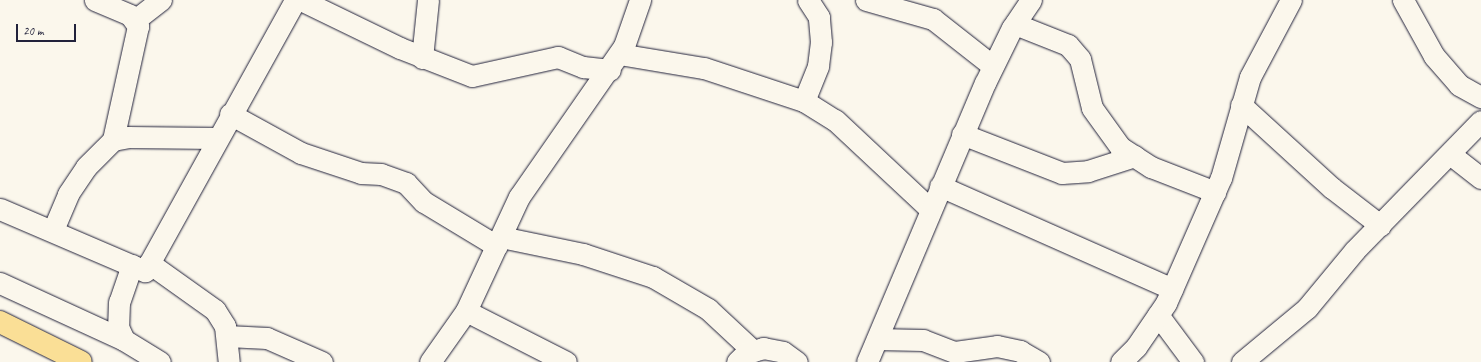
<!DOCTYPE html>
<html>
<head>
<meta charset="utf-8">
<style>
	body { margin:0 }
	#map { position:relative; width:1481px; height:362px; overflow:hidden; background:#fbf7ec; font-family:Caveat,sans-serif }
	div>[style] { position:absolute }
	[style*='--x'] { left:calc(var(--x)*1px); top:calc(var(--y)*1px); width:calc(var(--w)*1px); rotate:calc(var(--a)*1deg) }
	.roads { filter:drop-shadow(0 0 1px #22223b) drop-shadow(0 0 1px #22223b) }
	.minor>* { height:21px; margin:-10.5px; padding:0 10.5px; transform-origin:10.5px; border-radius:10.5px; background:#fbf7ec }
	.trunk>* { height:22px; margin:-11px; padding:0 11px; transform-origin:11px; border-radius:11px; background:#fadf96 }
	span { translate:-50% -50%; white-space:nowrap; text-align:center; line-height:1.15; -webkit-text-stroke:3.5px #fbf7ec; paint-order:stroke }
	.scale { position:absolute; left:16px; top:24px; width:60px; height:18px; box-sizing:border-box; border:2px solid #22223b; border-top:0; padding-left:5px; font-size:12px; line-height:14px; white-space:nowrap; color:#22223b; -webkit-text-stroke:3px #fbf7ec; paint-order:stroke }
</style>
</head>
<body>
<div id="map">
	<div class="roads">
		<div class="minor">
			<div style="--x:95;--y:0;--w:38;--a:23"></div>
			<div style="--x:130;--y:15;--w:14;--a:54"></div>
			<div style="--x:138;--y:26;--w:117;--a:102.4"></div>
			<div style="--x:301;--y:0;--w:110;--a:25.9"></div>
			<div style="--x:400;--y:48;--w:77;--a:21.3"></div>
			<div style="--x:472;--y:76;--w:88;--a:-12.5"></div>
			<div style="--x:558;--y:57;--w:27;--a:22"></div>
			<div style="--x:583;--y:67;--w:27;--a:6"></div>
			<div style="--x:866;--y:0;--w:70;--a:15.8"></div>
			<div style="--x:933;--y:19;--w:76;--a:38.1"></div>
			<div style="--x:1403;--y:0;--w:64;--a:61"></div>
			<div style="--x:1434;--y:56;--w:38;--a:49"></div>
			<div style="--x:1459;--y:85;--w:25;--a:29"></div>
			<div style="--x:135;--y:20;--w:33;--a:-38"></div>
			<div style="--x:1015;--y:24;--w:57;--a:21.6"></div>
			<div style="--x:1068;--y:45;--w:18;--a:49"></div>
			<div style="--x:1080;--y:59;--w:50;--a:76.2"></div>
			<div style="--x:1092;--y:108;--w:48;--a:54.3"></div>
			<div style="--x:1120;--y:147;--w:37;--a:33"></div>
			<div style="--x:1151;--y:167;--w:69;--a:21.3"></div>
			<div style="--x:619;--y:54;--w:86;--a:9.4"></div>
			<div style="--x:704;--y:68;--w:105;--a:18.3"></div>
			<div style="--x:804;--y:101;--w:36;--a:32"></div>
			<div style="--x:835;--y:120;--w:130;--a:43.1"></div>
			<div style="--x:422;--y:58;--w:58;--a:-84.1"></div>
			<div style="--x:804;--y:101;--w:38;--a:-68"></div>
			<div style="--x:818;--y:66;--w:24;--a:-83"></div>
			<div style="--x:821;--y:42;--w:25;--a:-95"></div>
			<div style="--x:819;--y:17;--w:20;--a:-123"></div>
			<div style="--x:1241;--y:105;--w:123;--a:42.4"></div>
			<div style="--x:1332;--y:188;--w:61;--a:37.6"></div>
			<div style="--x:230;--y:114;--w:81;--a:28.8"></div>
			<div style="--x:301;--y:153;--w:63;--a:18.4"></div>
			<div style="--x:361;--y:173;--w:20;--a:3"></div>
			<div style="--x:381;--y:174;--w:27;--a:20"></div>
			<div style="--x:406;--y:183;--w:26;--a:47"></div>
			<div style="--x:424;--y:202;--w:85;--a:31.1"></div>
			<div style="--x:962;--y:134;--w:107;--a:21.3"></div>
			<div style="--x:1062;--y:173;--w:26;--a:-4"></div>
			<div style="--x:1088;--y:171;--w:49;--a:-17.7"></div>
			<div style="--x:1450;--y:154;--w:39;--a:38"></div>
			<div style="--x:940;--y:186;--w:254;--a:23.9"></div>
			<div style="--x:0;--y:209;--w:158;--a:23.2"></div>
			<div style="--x:145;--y:271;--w:310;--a:-61"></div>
			<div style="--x:53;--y:230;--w:39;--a:-67"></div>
			<div style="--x:68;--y:194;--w:32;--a:-56"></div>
			<div style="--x:86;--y:167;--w:38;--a:-45"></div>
			<div style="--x:113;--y:140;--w:15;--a:-11"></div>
			<div style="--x:128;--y:137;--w:88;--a:0.7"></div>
			<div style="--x:501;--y:237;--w:84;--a:11.7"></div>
			<div style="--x:583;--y:254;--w:74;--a:18.2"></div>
			<div style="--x:653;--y:277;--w:64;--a:30.2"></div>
			<div style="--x:708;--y:309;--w:62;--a:43"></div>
			<div style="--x:149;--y:263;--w:81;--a:35.5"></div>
			<div style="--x:215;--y:310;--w:19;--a:58"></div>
			<div style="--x:225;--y:326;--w:36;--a:84"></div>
			<div style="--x:132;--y:265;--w:39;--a:109"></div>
			<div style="--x:119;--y:302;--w:25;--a:92"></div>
			<div style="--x:118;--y:327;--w:14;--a:65"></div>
			<div style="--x:124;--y:340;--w:42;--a:31.4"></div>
			<div style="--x:0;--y:283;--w:136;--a:24.7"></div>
			<div style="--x:466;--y:311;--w:112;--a:27"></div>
			<div style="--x:1158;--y:315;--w:59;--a:53.3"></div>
			<div style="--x:227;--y:336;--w:40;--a:2.9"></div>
			<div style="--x:267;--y:338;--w:60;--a:23.6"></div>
			<div style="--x:877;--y:339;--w:46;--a:1.2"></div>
			<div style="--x:923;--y:340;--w:34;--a:21"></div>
			<div style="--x:955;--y:352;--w:42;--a:-8.1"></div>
			<div style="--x:997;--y:346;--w:24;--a:12"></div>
			<div style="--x:1020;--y:351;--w:22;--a:30"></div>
			<div style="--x:430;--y:362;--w:62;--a:-54.8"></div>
			<div style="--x:466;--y:311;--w:126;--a:-65.1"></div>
			<div style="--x:519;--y:197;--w:184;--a:-55.2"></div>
			<div style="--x:624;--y:46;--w:49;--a:-70.8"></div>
			<div style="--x:737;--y:362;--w:13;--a:-45"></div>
			<div style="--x:746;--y:353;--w:18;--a:-16"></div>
			<div style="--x:763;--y:348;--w:20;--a:11"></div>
			<div style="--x:783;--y:352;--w:17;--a:36"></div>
			<div style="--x:867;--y:362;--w:303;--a:-67.1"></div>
			<div style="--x:985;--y:83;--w:61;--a:-63.9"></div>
			<div style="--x:1012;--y:28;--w:34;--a:-56"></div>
			<div style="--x:1121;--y:362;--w:21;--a:-45"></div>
			<div style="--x:1136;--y:347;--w:53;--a:-55.7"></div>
			<div style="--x:1166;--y:303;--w:137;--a:-66.3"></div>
			<div style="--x:1221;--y:178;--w:105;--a:-74"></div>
			<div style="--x:1250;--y:77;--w:87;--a:-62"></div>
			<div style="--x:1242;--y:362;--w:85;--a:-39.7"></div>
			<div style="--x:1307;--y:308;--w:75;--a:-50.4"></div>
			<div style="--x:1355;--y:250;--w:180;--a:-45.7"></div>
		</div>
		<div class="trunk">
			<div style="--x:0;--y:322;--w:90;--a:26.3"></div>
		</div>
	</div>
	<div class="scale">20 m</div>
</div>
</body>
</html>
